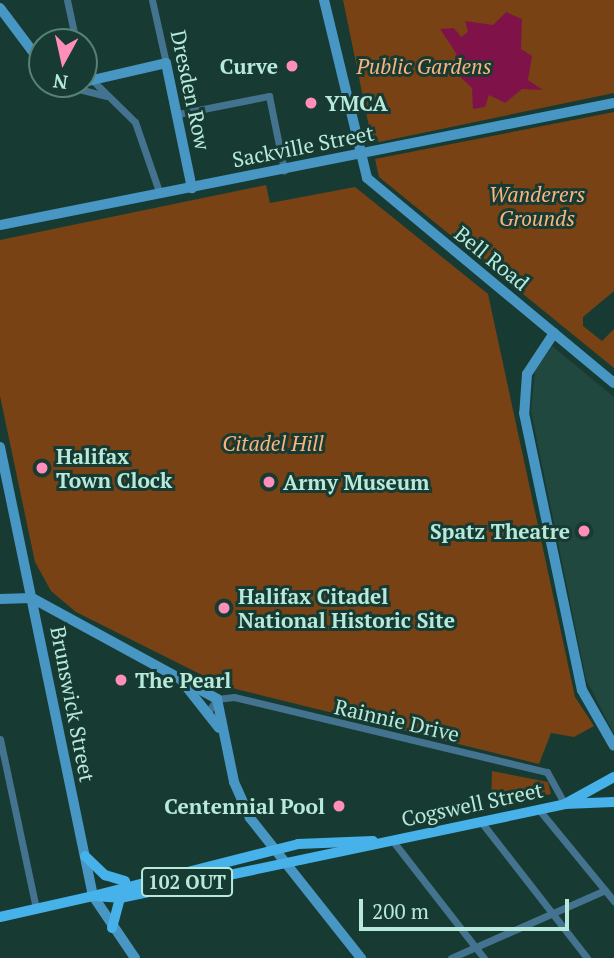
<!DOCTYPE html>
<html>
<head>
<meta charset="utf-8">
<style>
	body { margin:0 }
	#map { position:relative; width:614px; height:958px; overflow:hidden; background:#173b32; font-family:"PT Serif",serif }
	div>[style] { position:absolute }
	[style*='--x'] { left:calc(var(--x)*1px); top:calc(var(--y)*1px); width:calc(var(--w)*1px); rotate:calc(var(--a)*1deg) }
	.built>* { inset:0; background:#21483f }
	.green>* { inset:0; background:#784215 }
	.water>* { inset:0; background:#80124a }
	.street>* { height:7px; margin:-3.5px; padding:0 3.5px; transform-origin:3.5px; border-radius:3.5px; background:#44738f }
	.secondary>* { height:10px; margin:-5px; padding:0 5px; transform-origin:5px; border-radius:5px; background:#4896c3 }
	.primary>* { height:10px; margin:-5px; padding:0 5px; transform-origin:5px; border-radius:5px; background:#47b1ea }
	.dots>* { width:19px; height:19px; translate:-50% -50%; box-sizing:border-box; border:4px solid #173b32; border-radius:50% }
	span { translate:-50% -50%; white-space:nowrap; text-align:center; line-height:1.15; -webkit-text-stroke:6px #173b32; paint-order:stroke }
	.shield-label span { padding:2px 5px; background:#173b32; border:2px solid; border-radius:5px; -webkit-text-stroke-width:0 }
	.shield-label { font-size:19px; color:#b8eadc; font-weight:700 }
	.poi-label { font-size:21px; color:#b8eadc; font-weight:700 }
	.right { translate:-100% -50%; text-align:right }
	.left { translate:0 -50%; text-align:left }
	.park-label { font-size:21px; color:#fbb37f; font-style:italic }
	.street-label { font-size:21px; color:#b8eadc }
	.north { position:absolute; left:28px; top:28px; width:70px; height:70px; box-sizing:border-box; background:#173b32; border:2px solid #578176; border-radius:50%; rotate:188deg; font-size:19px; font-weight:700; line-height:28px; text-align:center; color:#b8eadc }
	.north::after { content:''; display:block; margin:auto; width:24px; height:32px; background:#ff8eba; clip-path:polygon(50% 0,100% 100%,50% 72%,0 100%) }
	.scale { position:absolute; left:359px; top:899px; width:210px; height:32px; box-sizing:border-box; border:4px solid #b8eadc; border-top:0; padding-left:9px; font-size:21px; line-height:24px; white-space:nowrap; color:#b8eadc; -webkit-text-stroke:5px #173b32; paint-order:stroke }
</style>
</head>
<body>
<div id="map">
	<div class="built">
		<div style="clip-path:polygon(552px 346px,614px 397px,614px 734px,586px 679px,531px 411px,535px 371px)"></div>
	</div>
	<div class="green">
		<div style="clip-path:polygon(343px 0,614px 0,614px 93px,379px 142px,371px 136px)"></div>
		<div style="clip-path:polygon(614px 112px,614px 291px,583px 317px,583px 326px,602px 341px,614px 329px,614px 368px,379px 177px,375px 159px)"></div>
		<div style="clip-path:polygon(266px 185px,270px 203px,355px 187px,488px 294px,575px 697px,594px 726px,574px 737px,551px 733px,539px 764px,224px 686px,76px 612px,51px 591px,35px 562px,0 396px,0 240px)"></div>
		<div style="clip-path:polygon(492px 771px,548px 782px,551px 794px,491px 809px)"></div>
	</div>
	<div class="water">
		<div style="clip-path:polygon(506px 12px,522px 19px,521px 49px,532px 56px,528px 80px,543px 90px,522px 89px,505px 103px,489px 95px,485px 107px,473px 109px,472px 88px,454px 71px,456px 53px,440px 29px,454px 28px,461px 37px,468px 32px,465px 21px,493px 25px)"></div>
	</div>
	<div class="street">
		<div style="--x:67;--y:0;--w:43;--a:77.9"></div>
		<div style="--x:152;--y:0;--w:65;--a:77.5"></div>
		<div style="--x:84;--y:72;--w:71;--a:44.4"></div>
		<div style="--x:135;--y:122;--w:76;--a:70.9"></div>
		<div style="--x:63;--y:85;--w:44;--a:14.3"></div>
		<div style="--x:178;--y:114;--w:93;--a:-11.2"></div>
		<div style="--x:269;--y:96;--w:76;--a:78.5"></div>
		<div style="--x:210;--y:709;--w:12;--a:-55"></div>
		<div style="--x:217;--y:699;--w:17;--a:-7"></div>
		<div style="--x:234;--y:697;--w:322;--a:13.5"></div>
		<div style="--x:547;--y:772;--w:37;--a:61"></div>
		<div style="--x:0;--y:739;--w:174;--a:78"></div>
		<div style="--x:540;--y:811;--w:117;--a:50.6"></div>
		<div style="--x:482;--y:823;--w:171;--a:52.1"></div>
		<div style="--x:392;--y:840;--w:150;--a:52.1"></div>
		<div style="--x:451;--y:958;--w:168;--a:-23.8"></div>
	</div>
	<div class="secondary">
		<div style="--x:324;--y:0;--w:183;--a:76.4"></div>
		<div style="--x:367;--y:178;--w:321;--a:39.7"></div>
		<div style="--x:0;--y:8;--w:70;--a:53.1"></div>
		<div style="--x:84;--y:82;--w:84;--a:-13"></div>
		<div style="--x:166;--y:63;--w:128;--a:78.3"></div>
		<div style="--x:60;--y:84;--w:13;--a:0"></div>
		<div style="--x:0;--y:225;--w:626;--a:-11.24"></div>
		<div style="--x:554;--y:333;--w:49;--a:123.4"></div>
		<div style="--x:527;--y:374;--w:39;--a:94"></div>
		<div style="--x:524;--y:413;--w:283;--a:78.2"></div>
		<div style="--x:582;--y:690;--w:64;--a:60.3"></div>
		<div style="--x:0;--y:447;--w:459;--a:78.3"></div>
		<div style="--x:93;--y:896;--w:75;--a:55.9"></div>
		<div style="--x:0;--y:599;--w:32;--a:-2"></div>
		<div style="--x:32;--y:598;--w:211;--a:28.6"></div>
		<div style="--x:217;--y:699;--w:85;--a:78.4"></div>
		<div style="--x:234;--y:782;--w:39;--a:66"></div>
		<div style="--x:250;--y:818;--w:179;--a:51.6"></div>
		<div style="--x:181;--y:680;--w:61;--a:51.6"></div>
	</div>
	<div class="primary">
		<div style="--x:565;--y:804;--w:56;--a:-28.9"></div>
		<div style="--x:85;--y:856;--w:28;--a:44"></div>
		<div style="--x:105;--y:875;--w:21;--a:17"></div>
		<div style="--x:93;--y:896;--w:211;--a:-14.2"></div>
		<div style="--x:298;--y:844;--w:75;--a:-2.3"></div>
		<div style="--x:0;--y:917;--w:95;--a:-12.7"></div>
		<div style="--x:93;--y:896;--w:27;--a:4"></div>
		<div style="--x:120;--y:898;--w:455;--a:-11.9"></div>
		<div style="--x:565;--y:804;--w:48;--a:-2.4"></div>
		<div style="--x:112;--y:928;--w:31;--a:-75"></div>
	</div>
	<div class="dots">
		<div style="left:292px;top:66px;background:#ff8eba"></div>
		<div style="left:311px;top:103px;background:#ff8eba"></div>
		<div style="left:42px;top:468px;background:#ff8eba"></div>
		<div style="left:269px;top:482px;background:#ff8eba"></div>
		<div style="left:584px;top:531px;background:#ff8eba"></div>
		<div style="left:224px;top:608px;background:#ff8eba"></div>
		<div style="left:121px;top:680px;background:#ff8eba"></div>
		<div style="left:339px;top:806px;background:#ff8eba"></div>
	</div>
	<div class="shield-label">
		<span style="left:187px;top:882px">102 OUT</span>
	</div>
	<div class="poi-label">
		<span class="right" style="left:278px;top:66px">Curve</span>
		<span class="left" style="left:325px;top:103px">YMCA</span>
		<span class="left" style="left:56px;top:468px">Halifax<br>Town Clock</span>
		<span class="left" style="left:283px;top:482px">Army Museum</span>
		<span class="right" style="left:570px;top:531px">Spatz Theatre</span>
		<span class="left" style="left:238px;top:608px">Halifax Citadel<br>National Historic Site</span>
		<span class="left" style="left:135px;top:680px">The Pearl</span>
		<span class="right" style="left:325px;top:806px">Centennial Pool</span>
	</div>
	<div class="park-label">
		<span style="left:424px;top:66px">Public Gardens</span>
		<span style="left:537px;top:206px">Wanderers<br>Grounds</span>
		<span style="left:273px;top:443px">Citadel Hill</span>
	</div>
	<div class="street-label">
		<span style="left:191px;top:90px;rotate:78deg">Dresden Row</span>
		<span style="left:303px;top:146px;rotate:-11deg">Sackville Street</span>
		<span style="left:492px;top:258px;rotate:39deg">Bell Road</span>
		<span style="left:73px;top:704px;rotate:79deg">Brunswick Street</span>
		<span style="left:397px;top:720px;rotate:13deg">Rainnie Drive</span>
		<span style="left:472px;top:804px;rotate:-12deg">Cogswell Street</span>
	</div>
	<div class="north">N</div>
	<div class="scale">200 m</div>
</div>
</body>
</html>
